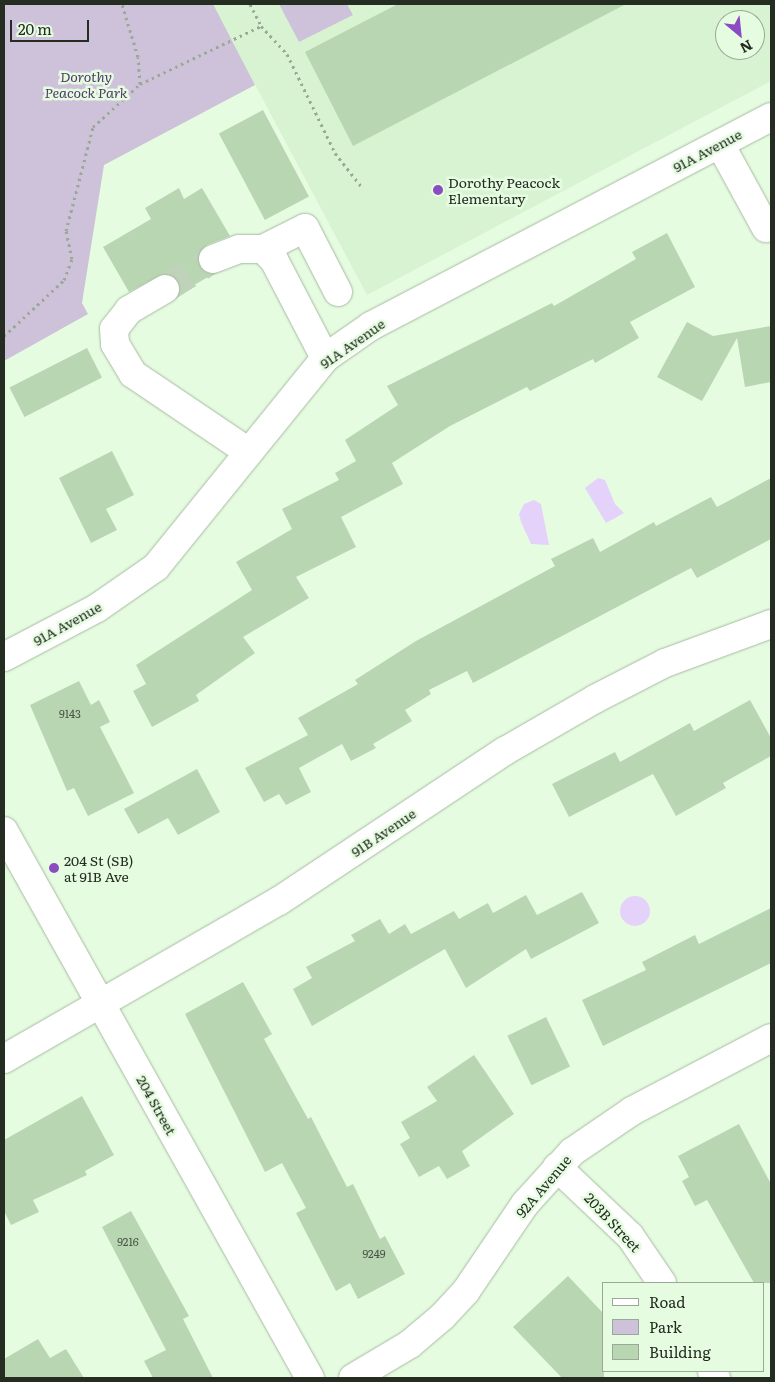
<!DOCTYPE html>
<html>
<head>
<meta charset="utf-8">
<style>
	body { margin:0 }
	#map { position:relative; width:775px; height:1382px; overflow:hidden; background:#e6fce1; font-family:Literata,serif }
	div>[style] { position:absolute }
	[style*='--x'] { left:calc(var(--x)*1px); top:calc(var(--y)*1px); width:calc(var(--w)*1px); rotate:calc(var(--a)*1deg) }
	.built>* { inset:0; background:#d8f3d1 }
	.green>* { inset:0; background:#cdc2d9 }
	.water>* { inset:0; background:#e5d2fa }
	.round { border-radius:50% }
	.building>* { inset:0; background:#b9d6b3; transform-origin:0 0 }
	.minor-tunnel>* { height:28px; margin-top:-14px; transform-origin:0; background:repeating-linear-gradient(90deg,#bfd3bb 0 28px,transparent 0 42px) }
	.path>* { height:3px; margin-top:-1.5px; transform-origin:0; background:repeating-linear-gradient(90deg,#99a995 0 2.5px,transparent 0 6.5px) }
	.roads { filter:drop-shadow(0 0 1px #a6bba1) drop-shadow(0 0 1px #a6bba1) }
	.minor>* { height:28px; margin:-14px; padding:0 14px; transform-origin:14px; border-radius:14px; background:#fff }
	.dots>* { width:14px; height:14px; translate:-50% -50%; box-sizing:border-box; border:2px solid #e6fce1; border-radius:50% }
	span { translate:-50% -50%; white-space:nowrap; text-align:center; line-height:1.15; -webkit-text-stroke:5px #e6fce1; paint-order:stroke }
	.number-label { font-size:11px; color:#4a5747 }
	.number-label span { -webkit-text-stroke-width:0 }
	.park-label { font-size:14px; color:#533a6c; font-style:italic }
	.street-label { font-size:14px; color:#252d23 }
	.poi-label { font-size:14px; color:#252d23 }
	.left { translate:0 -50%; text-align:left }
	.frame { position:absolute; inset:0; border:5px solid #252d23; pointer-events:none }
	.legend { position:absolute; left:602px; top:1282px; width:162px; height:90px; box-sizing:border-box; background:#e6fce1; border:1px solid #99a995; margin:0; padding:6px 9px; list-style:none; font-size:15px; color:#252d23 }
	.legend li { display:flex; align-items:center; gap:10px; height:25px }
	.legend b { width:25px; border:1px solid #99a995 }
	.north { position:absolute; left:715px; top:10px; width:50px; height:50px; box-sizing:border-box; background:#e6fce1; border:1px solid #99a995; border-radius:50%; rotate:152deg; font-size:14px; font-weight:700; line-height:20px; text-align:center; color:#252d23 }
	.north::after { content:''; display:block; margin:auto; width:18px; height:22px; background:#8c4cc1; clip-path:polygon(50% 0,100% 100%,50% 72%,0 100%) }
	.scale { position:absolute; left:10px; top:20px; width:79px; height:22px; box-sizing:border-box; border:2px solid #252d23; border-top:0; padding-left:6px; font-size:15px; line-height:18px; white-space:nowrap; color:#252d23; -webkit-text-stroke:4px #e6fce1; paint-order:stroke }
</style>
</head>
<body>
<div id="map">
	<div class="built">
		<div style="clip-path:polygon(evenodd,212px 4px,771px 4px,771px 81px,367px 295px,212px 4px,725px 20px,755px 20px,755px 50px,725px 50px,725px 20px)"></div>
	</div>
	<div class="green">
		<div style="clip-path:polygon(4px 4px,213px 4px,255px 85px,104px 165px,82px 303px,88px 314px,4px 361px)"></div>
		<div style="clip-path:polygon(279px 4px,347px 4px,353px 15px,299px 42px)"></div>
	</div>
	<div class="water">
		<div style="clip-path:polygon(598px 478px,605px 480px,615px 504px,624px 513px,606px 523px,585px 488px)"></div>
		<div style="clip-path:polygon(534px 500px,541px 504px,549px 545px,531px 544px,521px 522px,519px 514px,524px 504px)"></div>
		<div class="round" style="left:620px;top:896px;width:30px;height:30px"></div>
	</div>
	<div class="building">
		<div style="clip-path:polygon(398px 4px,626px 4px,353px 146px,305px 52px)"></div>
		<div style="left:263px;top:110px;width:98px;height:50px;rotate:62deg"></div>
		<div style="clip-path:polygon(179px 188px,184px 199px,202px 188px,230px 236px,207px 245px,198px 256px,203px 271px,213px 274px,179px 294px,178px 281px,165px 273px,129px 292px,103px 247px,151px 219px,145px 208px)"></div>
		<div style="clip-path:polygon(667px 233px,695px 287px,630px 322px,639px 338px,595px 363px,593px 359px,530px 391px,527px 387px,450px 426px,392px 463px,403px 484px,341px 517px,356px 547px,296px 577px,309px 598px,243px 637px,255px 653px,196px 695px,199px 701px,152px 727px,133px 691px,146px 684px,136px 665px,252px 590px,236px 562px,292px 529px,282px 509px,339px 480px,335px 473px,356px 461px,345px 440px,398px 405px,387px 386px,552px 303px,554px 306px,636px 259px,632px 252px)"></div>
		<div style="clip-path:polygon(687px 322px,713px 336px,771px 326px,771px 382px,745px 387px,737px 338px,702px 401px,657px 377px)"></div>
		<div style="left:87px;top:348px;width:33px;height:87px;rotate:63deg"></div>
		<div style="clip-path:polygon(112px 451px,134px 495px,106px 509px,117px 530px,91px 543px,59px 478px)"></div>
		<div style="clip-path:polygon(771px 478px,771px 539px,697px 578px,691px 568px,473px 683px,467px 671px,429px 690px,431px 694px,405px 710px,412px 721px,373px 744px,376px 748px,351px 761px,342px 744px,299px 768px,311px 792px,286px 805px,279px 794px,264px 802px,245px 768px,308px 735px,298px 718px,358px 684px,355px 680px,416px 641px,555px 566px,551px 559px,593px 538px,600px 552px,654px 522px,656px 526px,711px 497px,717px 507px)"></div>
		<div style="clip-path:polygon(79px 681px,91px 705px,99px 700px,110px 722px,100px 727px,134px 793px,88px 816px,74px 788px,67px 791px,30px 705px)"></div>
		<div style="clip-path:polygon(750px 700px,771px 738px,771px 756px,723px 783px,726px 788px,676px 816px,653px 774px,569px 817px,552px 784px,615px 752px,620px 762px,690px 723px,694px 731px)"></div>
		<div style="clip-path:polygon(197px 769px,220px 812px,178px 835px,168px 818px,138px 834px,124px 809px)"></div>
		<div style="clip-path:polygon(582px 892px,599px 923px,531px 959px,526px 949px,466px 988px,445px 949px,312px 1026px,293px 989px,312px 978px,306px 967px,355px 941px,351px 935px,380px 919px,389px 934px,405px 924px,411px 934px,454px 911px,459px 919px,488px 903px,493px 913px,526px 895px,537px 915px)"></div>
		<div style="clip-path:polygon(771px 908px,771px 963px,603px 1046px,582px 1000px,646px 970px,642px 962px,695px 935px,699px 944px)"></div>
		<div style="clip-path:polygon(243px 982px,272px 1034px,264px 1039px,308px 1119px,311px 1117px,347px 1187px,353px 1184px,380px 1239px,385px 1236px,405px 1274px,358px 1299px,350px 1283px,336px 1291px,296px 1213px,306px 1208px,282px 1163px,265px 1172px,185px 1014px)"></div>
		<div style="left:546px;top:1017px;width:55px;height:43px;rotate:64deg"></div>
		<div style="clip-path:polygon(474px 1055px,514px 1114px,462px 1151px,470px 1166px,447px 1179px,439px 1166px,419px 1177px,400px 1144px,410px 1138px,401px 1122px,437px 1101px,427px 1087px)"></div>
		<div style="clip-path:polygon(82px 1096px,114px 1155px,85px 1171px,87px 1175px,33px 1200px,39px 1212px,11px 1225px,4px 1211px,4px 1140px)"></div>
		<div style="clip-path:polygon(739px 1124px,771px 1184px,771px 1283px,754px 1283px,707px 1200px,695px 1206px,682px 1181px,689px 1177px,678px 1156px)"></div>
		<div style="clip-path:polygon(131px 1211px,189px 1316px,183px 1319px,213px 1378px,153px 1378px,144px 1361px,166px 1350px,102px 1227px)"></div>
		<div style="clip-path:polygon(568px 1276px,604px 1314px,604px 1378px,562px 1378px,513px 1327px)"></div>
		<div style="clip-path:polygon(38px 1339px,50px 1358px,66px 1349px,84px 1378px,4px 1378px,4px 1359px)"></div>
	</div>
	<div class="minor-tunnel">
		<div style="--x:165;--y:289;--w:57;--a:-32"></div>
	</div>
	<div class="path">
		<div style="--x:250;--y:4;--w:25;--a:63"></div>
		<div style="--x:261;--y:26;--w:38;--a:47"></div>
		<div style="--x:287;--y:54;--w:110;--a:64.1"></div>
		<div style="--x:335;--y:153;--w:42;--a:51.8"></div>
		<div style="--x:140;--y:84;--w:134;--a:-25.6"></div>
		<div style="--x:4;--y:336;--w:82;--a:-43"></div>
		<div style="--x:64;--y:280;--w:22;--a:-69"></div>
		<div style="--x:72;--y:259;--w:29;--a:-102"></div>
		<div style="--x:66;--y:231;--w:107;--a:-75.4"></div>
		<div style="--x:93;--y:127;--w:64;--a:-42.5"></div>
		<div style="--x:140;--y:84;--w:27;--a:-94"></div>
		<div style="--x:138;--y:57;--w:55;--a:-106.8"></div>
	</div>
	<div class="roads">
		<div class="minor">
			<div style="--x:720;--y:144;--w:96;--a:61.3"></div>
			<div style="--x:263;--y:249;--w:47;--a:-26.6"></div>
			<div style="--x:305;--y:228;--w:72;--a:62.7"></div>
			<div style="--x:213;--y:259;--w:28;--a:-21"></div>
			<div style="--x:239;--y:249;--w:24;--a:0"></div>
			<div style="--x:263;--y:249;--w:16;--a:45"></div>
			<div style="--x:274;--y:260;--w:110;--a:62.5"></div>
			<div style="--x:165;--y:289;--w:42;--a:149.7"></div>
			<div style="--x:129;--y:310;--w:24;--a:128"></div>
			<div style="--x:114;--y:329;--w:15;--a:86"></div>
			<div style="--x:115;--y:344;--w:35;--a:59"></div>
			<div style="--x:133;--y:374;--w:138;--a:34"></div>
			<div style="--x:4;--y:657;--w:105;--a:-27.8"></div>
			<div style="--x:97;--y:608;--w:72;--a:-34.8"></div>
			<div style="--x:156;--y:567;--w:269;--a:-51"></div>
			<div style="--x:325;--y:358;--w:56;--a:-34.8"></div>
			<div style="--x:371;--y:326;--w:451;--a:-27.6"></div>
			<div style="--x:4;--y:831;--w:627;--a:60.78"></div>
			<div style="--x:4;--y:1059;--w:317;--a:-29.9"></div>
			<div style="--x:279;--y:901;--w:271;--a:-33.6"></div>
			<div style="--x:505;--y:751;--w:104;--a:-30"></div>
			<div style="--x:595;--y:699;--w:79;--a:-27.2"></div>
			<div style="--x:665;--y:663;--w:113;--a:-20.2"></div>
			<div style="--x:557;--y:1167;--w:100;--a:43.4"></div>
			<div style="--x:630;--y:1236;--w:57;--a:55.8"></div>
			<div style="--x:712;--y:1371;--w:8;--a:60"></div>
			<div style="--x:353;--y:1378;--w:66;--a:-30.8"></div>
			<div style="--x:410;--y:1344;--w:42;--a:-40.2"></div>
			<div style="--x:442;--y:1317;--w:35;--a:-47"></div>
			<div style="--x:466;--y:1291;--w:105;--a:-55.9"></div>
			<div style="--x:525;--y:1204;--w:70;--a:-47.9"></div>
			<div style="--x:572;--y:1152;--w:73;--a:-34.3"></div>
			<div style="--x:632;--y:1111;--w:157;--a:-27.7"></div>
		</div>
	</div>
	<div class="dots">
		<div style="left:438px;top:190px;background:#8c4cc1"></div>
		<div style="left:54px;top:868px;background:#8c4cc1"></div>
	</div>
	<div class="number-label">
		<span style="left:70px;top:713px">9143</span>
		<span style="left:128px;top:1241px">9216</span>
		<span style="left:374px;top:1253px">9249</span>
	</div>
	<div class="park-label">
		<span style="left:86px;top:84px">Dorothy<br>Peacock Park</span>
	</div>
	<div class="street-label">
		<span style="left:707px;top:150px;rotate:-28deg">91A Avenue</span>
		<span style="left:352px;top:343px;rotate:-35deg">91A Avenue</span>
		<span style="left:67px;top:623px;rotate:-29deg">91A Avenue</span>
		<span style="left:383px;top:832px;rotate:-34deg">91B Avenue</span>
		<span style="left:157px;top:1105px;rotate:61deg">204 Street</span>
		<span style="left:543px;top:1186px;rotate:-50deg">92A Avenue</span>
		<span style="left:613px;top:1222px;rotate:47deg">203B Street</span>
	</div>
	<div class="poi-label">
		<span class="left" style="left:448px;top:190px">Dorothy Peacock<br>Elementary</span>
		<span class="left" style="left:64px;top:868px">204 St (SB)<br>at 91B Ave</span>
	</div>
	<div class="frame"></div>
	<ul class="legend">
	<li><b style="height:6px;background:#fff"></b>Road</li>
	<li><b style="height:14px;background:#cdc2d9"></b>Park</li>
	<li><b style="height:14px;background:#b9d6b3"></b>Building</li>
	</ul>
	<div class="north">N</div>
	<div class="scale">20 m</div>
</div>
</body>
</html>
